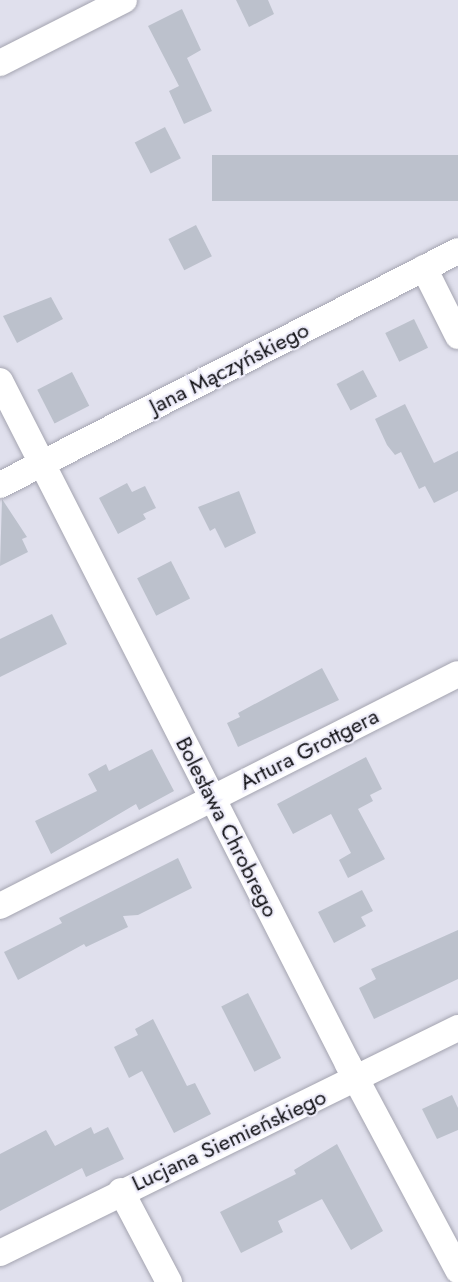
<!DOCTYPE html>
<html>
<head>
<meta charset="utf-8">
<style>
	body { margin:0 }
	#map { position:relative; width:458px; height:1282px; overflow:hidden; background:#e0e0ed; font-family:Jost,sans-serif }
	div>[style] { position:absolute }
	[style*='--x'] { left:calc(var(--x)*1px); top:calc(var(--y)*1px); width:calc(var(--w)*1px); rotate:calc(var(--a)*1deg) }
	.building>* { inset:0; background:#bcc1cc; transform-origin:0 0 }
	.roads { filter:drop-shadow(0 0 2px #a4a4b0) drop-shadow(0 0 2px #a4a4b0) }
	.minor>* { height:26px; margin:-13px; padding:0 13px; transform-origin:13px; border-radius:13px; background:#fff }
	span { translate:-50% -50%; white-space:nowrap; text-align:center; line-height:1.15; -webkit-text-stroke:4.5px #eeedfa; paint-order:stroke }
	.street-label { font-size:22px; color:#101014 }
</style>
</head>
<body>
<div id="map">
	<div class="building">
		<div style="clip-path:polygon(236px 0,268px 0,274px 14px,249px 27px)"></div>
		<div style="clip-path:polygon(182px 9px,201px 50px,187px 58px,212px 111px,184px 124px,169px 91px,179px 86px,148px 26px)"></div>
		<div style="left:165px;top:127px;width:35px;height:34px;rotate:63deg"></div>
		<div style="left:458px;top:155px;width:46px;height:246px;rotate:90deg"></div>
		<div style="left:196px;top:225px;width:35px;height:31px;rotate:63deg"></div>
		<div style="clip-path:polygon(51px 297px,63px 319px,17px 343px,3px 316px)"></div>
		<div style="left:414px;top:319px;width:32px;height:32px;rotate:64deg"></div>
		<div style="left:363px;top:370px;width:30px;height:30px;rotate:62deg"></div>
		<div style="left:72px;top:372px;width:38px;height:39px;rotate:63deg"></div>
		<div style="clip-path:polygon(405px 404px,434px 463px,458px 451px,458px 491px,434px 503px,425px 486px,419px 489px,401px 452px,395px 455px,387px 445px,375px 419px)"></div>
		<div style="clip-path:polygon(127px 483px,132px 492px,145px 486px,156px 508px,143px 514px,146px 519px,118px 534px,99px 498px)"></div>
		<div style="clip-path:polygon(239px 491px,256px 533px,225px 548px,215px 528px,210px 531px,198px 507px)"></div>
		<div style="clip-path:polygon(2px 499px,27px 537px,22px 539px,28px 552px,0 566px)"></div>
		<div style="left:171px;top:561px;width:42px;height:38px;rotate:63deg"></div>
		<div style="clip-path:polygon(52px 614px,67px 644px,0 677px,0 639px)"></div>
		<div style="clip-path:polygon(322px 668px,339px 700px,238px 747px,227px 723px,240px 717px,238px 713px)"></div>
		<div style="clip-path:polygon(152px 749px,174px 791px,139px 810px,136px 804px,51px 854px,35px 821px,97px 791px,88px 774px,106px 764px,109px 771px)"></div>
		<div style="clip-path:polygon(366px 757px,382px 789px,370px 795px,373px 801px,358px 809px,385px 859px,348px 878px,339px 860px,351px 853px,331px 814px,293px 834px,277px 804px)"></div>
		<div style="clip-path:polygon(178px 858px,192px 888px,138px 915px,123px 916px,128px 927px,86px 947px,84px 944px,18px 980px,4px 952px,62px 923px,59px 918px)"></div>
		<div style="clip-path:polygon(362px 890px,373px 911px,361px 917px,366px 926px,334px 943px,318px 912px)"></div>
		<div style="clip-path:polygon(458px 930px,458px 979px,374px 1019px,359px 988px,376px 979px,371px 969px)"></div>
		<div style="left:248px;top:993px;width:73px;height:30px;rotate:63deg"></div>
		<div style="clip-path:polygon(153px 1019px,187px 1086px,195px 1083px,211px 1114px,174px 1133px,142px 1071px,129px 1078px,114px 1047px,138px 1035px,135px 1029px)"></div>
		<div style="clip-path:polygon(452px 1095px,458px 1108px,458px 1130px,437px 1139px,422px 1109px)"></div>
		<div style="clip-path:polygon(91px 1127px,94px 1134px,108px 1127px,124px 1159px,86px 1177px,82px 1168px,0 1211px,0 1154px,46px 1130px,55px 1146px)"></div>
		<div style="clip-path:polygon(337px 1144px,383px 1231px,351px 1250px,322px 1199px,278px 1221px,283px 1232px,241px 1253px,220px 1212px,296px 1174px,294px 1170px)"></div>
	</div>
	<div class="roads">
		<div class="minor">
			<div style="--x:0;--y:63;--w:139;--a:-26.9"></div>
			<div style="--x:424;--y:268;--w:76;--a:63.4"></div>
			<div style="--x:0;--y:381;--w:767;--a:63"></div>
			<div style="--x:348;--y:1064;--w:234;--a:61.9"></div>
			<div style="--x:0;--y:485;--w:514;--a:-27.06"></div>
			<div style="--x:0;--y:906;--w:513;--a:-26.86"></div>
			<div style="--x:121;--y:1191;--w:103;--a:62.2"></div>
			<div style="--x:0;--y:1253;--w:510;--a:-26.16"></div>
		</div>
	</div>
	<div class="street-label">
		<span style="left:229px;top:368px;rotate:-27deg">Jana Mączyńskiego</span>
		<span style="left:309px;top:749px;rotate:-27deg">Artura Grottgera</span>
		<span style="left:227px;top:827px;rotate:63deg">Bolesława Chrobrego</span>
		<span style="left:229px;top:1140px;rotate:-25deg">Lucjana Siemieńskiego</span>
	</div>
</div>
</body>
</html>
